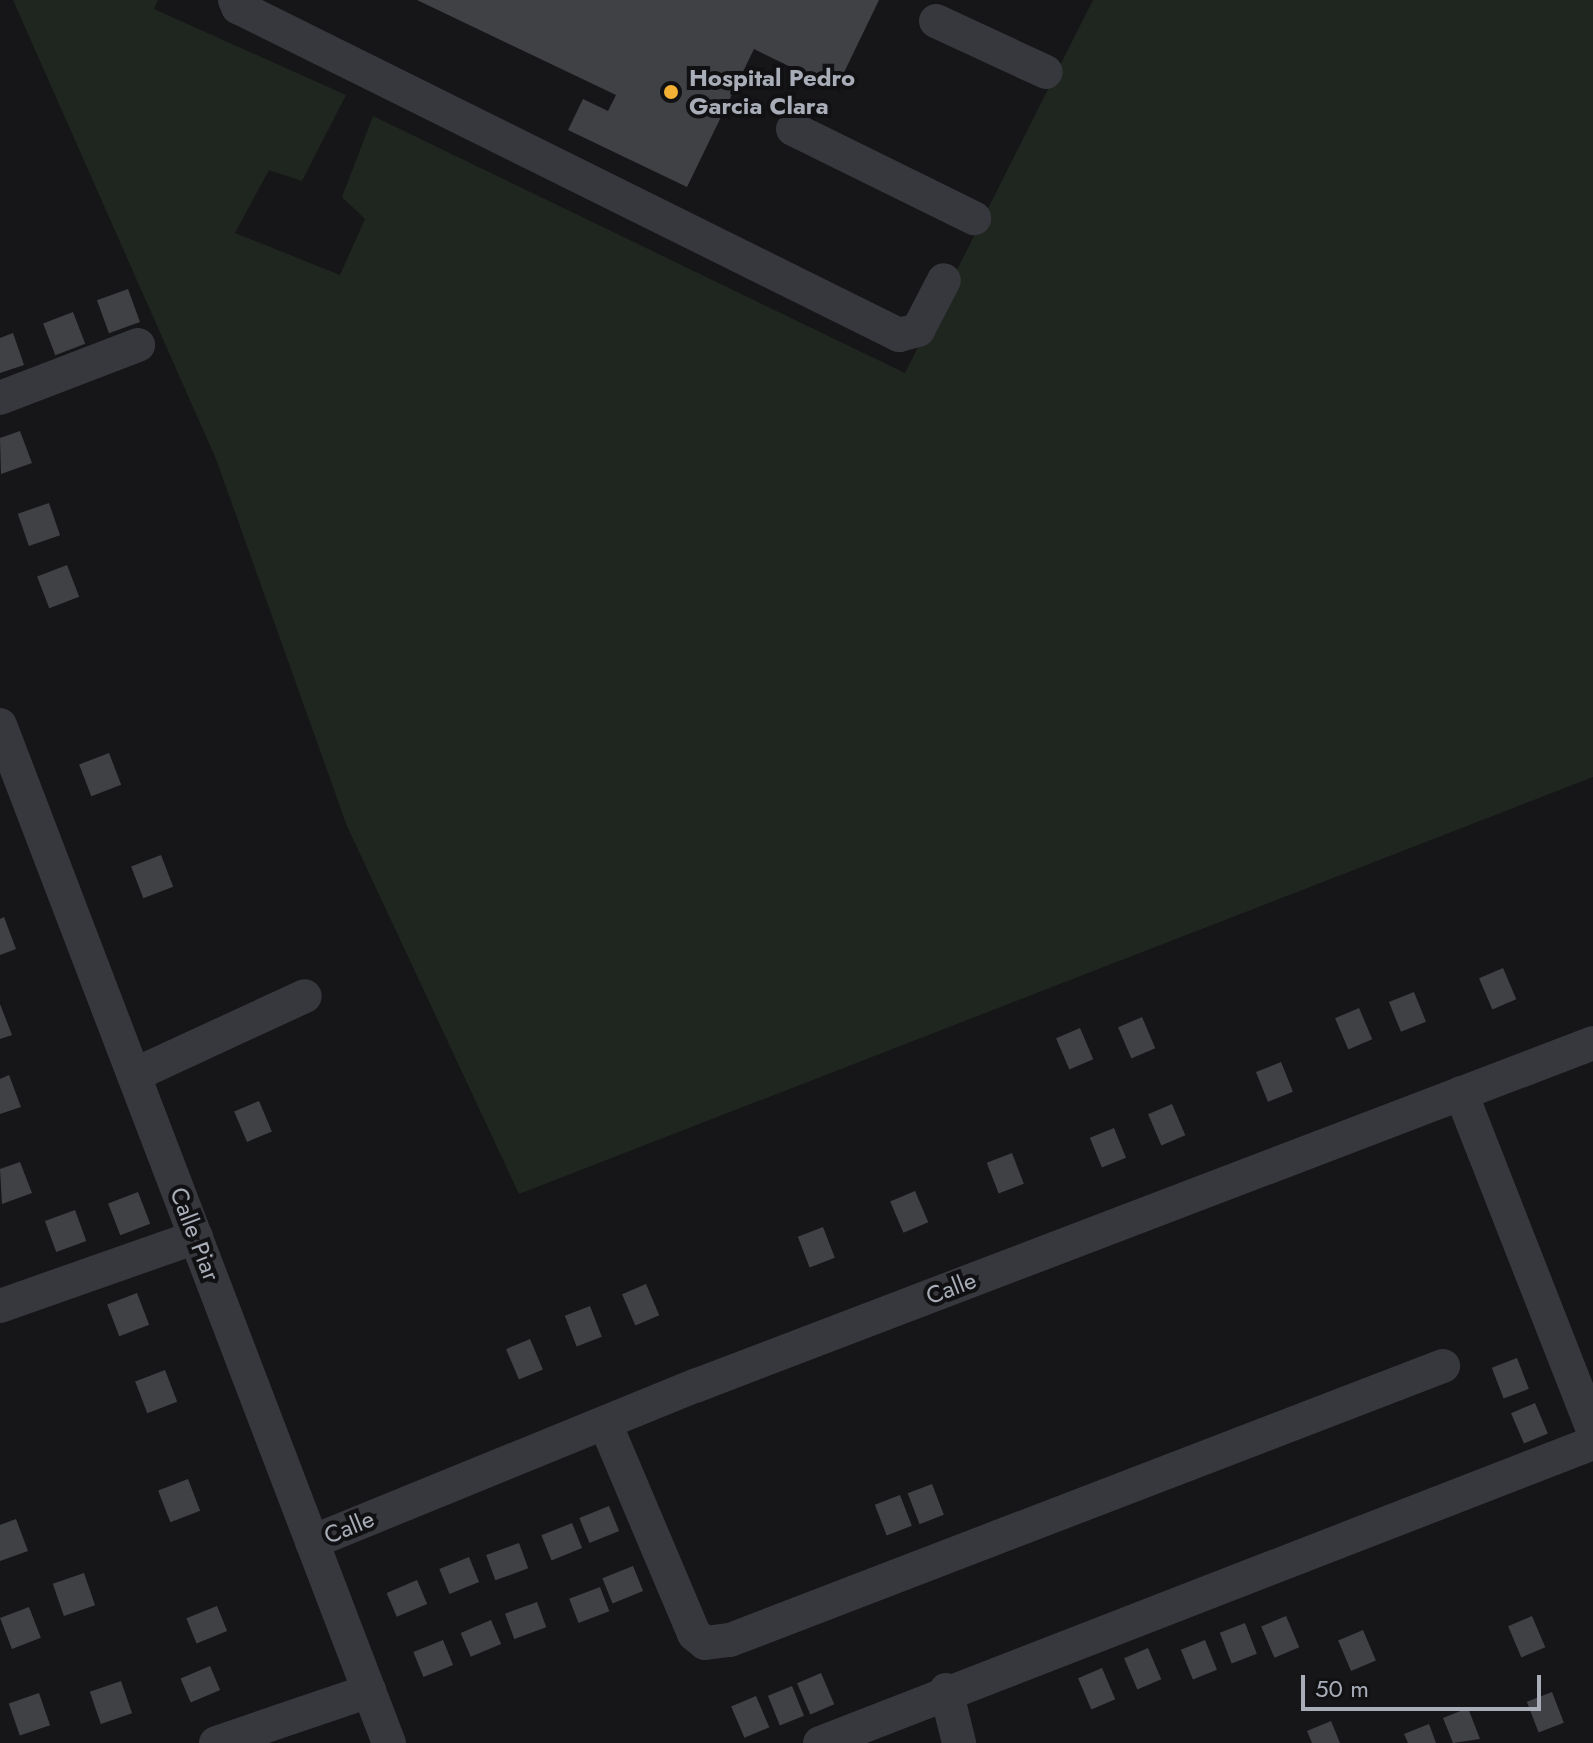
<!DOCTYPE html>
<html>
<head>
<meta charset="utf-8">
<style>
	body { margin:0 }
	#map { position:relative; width:1593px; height:1743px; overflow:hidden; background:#161618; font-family:Jost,sans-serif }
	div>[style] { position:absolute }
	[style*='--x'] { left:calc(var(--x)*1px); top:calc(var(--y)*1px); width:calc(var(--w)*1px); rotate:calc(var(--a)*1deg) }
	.green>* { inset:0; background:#1e261f }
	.building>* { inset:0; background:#404145; transform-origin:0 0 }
	.minor>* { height:34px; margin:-17px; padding:0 17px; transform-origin:17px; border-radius:17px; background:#37383d }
	.dots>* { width:22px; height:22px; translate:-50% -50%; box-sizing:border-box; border:4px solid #111113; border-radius:50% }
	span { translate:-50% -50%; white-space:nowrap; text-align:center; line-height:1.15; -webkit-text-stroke:8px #111113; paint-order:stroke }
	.poi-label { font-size:24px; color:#a8adb8; font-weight:700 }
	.left { translate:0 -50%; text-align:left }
	.street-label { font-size:24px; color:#a8adb8 }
	.scale { position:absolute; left:1301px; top:1675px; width:240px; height:36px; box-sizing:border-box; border:4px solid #a8adb8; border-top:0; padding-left:10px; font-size:24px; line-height:28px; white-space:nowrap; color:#a8adb8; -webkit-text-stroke:6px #111113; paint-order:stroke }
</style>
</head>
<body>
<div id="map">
	<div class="green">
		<div style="clip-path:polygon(13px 0,158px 0,154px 9px,346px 95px,302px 181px,269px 170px,235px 233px,340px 275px,365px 219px,342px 197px,373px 116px,905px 373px,1093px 0,1593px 0,1593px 777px,519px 1194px,347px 826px,216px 459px)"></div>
	</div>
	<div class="building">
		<div style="clip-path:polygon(417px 0,879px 0,836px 89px,754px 49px,687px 187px,568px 130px,583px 99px,608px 111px,616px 95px)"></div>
		<div style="left:128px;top:289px;width:35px;height:33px;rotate:70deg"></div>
		<div style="left:73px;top:312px;width:34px;height:32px;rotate:69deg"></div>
		<div style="clip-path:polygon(13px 333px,24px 365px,0 373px,0 338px)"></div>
		<div style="clip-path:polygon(20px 431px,32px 463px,1px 474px,0 438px)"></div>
		<div style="left:49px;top:503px;width:34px;height:33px;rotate:71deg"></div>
		<div style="left:67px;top:565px;width:34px;height:32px;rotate:69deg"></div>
		<div style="left:109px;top:753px;width:34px;height:32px;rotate:69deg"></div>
		<div style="left:161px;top:855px;width:34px;height:32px;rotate:69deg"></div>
		<div style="clip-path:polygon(4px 917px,16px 949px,0 955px,0 919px)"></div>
		<div style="left:1503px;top:968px;width:34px;height:26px;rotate:67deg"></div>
		<div style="left:1414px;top:992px;width:32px;height:27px;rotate:68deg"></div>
		<div style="clip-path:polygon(0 1004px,12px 1035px,0 1039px)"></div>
		<div style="left:1359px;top:1008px;width:34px;height:26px;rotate:67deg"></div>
		<div style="left:1142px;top:1017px;width:34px;height:26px;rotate:67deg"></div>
		<div style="left:1080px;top:1028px;width:34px;height:26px;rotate:67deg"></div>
		<div style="left:1281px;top:1062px;width:32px;height:27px;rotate:68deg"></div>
		<div style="clip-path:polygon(9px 1075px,21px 1107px,0 1114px,0 1079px)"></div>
		<div style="left:259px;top:1101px;width:33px;height:27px;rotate:67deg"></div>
		<div style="left:1172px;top:1104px;width:34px;height:26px;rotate:67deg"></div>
		<div style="left:1114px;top:1128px;width:32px;height:26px;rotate:68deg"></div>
		<div style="left:1012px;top:1153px;width:33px;height:27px;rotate:69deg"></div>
		<div style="clip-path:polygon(20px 1162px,32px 1193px,2px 1204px,0 1169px)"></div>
		<div style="left:915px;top:1191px;width:34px;height:27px;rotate:67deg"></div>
		<div style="left:138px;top:1192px;width:34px;height:32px;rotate:69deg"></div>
		<div style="left:75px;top:1210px;width:33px;height:32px;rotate:70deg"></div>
		<div style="left:823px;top:1227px;width:33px;height:27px;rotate:69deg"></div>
		<div style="left:646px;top:1284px;width:34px;height:26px;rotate:67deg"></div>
		<div style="left:137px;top:1293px;width:34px;height:32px;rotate:69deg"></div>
		<div style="left:590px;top:1306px;width:33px;height:27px;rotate:69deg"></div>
		<div style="left:530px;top:1339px;width:33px;height:26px;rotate:67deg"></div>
		<div style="left:1517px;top:1358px;width:33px;height:27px;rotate:69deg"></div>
		<div style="left:165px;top:1370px;width:34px;height:32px;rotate:69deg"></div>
		<div style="left:1535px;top:1403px;width:33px;height:26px;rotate:67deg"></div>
		<div style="left:188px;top:1479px;width:34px;height:32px;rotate:69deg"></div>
		<div style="left:932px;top:1484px;width:33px;height:26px;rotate:69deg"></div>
		<div style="left:900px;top:1495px;width:33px;height:27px;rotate:69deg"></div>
		<div style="left:609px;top:1506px;width:27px;height:32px;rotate:68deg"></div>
		<div style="clip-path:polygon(16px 1519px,28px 1551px,0 1561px,0 1525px)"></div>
		<div style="left:572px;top:1523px;width:27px;height:33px;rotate:68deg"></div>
		<div style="left:519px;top:1543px;width:27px;height:35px;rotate:70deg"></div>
		<div style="left:469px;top:1557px;width:27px;height:32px;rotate:68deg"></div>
		<div style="left:633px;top:1566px;width:27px;height:33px;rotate:68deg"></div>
		<div style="left:84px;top:1573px;width:34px;height:33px;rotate:71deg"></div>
		<div style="left:417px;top:1580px;width:26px;height:33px;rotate:67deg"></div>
		<div style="left:600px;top:1587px;width:26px;height:33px;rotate:69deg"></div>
		<div style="left:537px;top:1602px;width:27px;height:34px;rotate:70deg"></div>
		<div style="left:217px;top:1606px;width:27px;height:33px;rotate:68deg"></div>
		<div style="left:29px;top:1607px;width:33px;height:31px;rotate:69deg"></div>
		<div style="left:1286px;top:1616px;width:34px;height:27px;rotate:67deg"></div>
		<div style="left:1532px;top:1616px;width:34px;height:26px;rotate:67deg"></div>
		<div style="left:491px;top:1620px;width:26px;height:33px;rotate:67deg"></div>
		<div style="left:1245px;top:1623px;width:33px;height:27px;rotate:69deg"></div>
		<div style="left:1363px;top:1630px;width:33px;height:27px;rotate:67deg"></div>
		<div style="left:443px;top:1640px;width:27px;height:32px;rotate:68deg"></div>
		<div style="left:1205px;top:1640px;width:32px;height:26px;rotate:68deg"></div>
		<div style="left:1148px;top:1648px;width:34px;height:26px;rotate:67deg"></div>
		<div style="left:210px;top:1666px;width:26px;height:32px;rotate:67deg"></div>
		<div style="left:1102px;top:1668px;width:34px;height:26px;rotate:67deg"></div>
		<div style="left:821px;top:1673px;width:34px;height:26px;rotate:67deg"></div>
		<div style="left:121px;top:1681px;width:34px;height:33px;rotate:71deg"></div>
		<div style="left:792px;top:1686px;width:32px;height:26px;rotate:68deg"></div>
		<div style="left:1552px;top:1692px;width:33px;height:27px;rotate:69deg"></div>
		<div style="left:39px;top:1693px;width:34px;height:32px;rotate:71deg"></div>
		<div style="left:756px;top:1696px;width:34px;height:27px;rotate:67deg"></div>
		<div style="clip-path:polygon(1468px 1708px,1480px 1739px,1453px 1743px,1443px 1718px)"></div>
		<div style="clip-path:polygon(1331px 1721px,1340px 1743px,1312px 1743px,1307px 1731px)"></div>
		<div style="clip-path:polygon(1429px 1724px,1436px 1743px,1408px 1743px,1404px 1734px)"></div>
	</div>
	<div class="minor">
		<div style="--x:235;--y:0;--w:8;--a:67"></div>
		<div style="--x:238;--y:7;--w:738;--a:26.39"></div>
		<div style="--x:899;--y:335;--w:20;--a:-15"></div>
		<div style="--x:918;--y:330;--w:56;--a:-62.5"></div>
		<div style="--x:936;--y:21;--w:121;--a:24.9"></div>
		<div style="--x:793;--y:129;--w:202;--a:26.2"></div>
		<div style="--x:0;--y:398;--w:148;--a:-21"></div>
		<div style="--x:0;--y:725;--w:1090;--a:69.09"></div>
		<div style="--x:134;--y:1075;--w:188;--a:-24.8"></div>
		<div style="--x:1461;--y:1093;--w:362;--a:68.6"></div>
		<div style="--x:0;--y:1306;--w:208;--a:-19.4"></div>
		<div style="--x:605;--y:1423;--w:229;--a:67.1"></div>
		<div style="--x:694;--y:1634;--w:14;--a:39"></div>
		<div style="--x:705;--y:1643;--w:25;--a:-7"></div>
		<div style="--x:730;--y:1640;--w:764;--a:-21.02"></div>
		<div style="--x:312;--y:1542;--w:414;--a:-22.2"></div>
		<div style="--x:695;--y:1386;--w:961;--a:-20.9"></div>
		<div style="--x:946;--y:1690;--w:55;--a:76.2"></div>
		<div style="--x:216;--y:1743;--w:162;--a:-18.8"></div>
		<div style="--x:820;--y:1743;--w:829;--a:-21.21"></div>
	</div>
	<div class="dots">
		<div style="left:671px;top:92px;background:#f2b134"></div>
	</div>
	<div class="poi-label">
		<span class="left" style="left:689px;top:92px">Hospital Pedro<br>Garcia Clara</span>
	</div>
	<div class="street-label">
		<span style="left:195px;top:1234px;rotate:69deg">Calle Piar</span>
		<span style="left:951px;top:1288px;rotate:-21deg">Calle</span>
		<span style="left:349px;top:1527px;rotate:-22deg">Calle</span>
	</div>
	<div class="scale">50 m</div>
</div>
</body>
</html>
